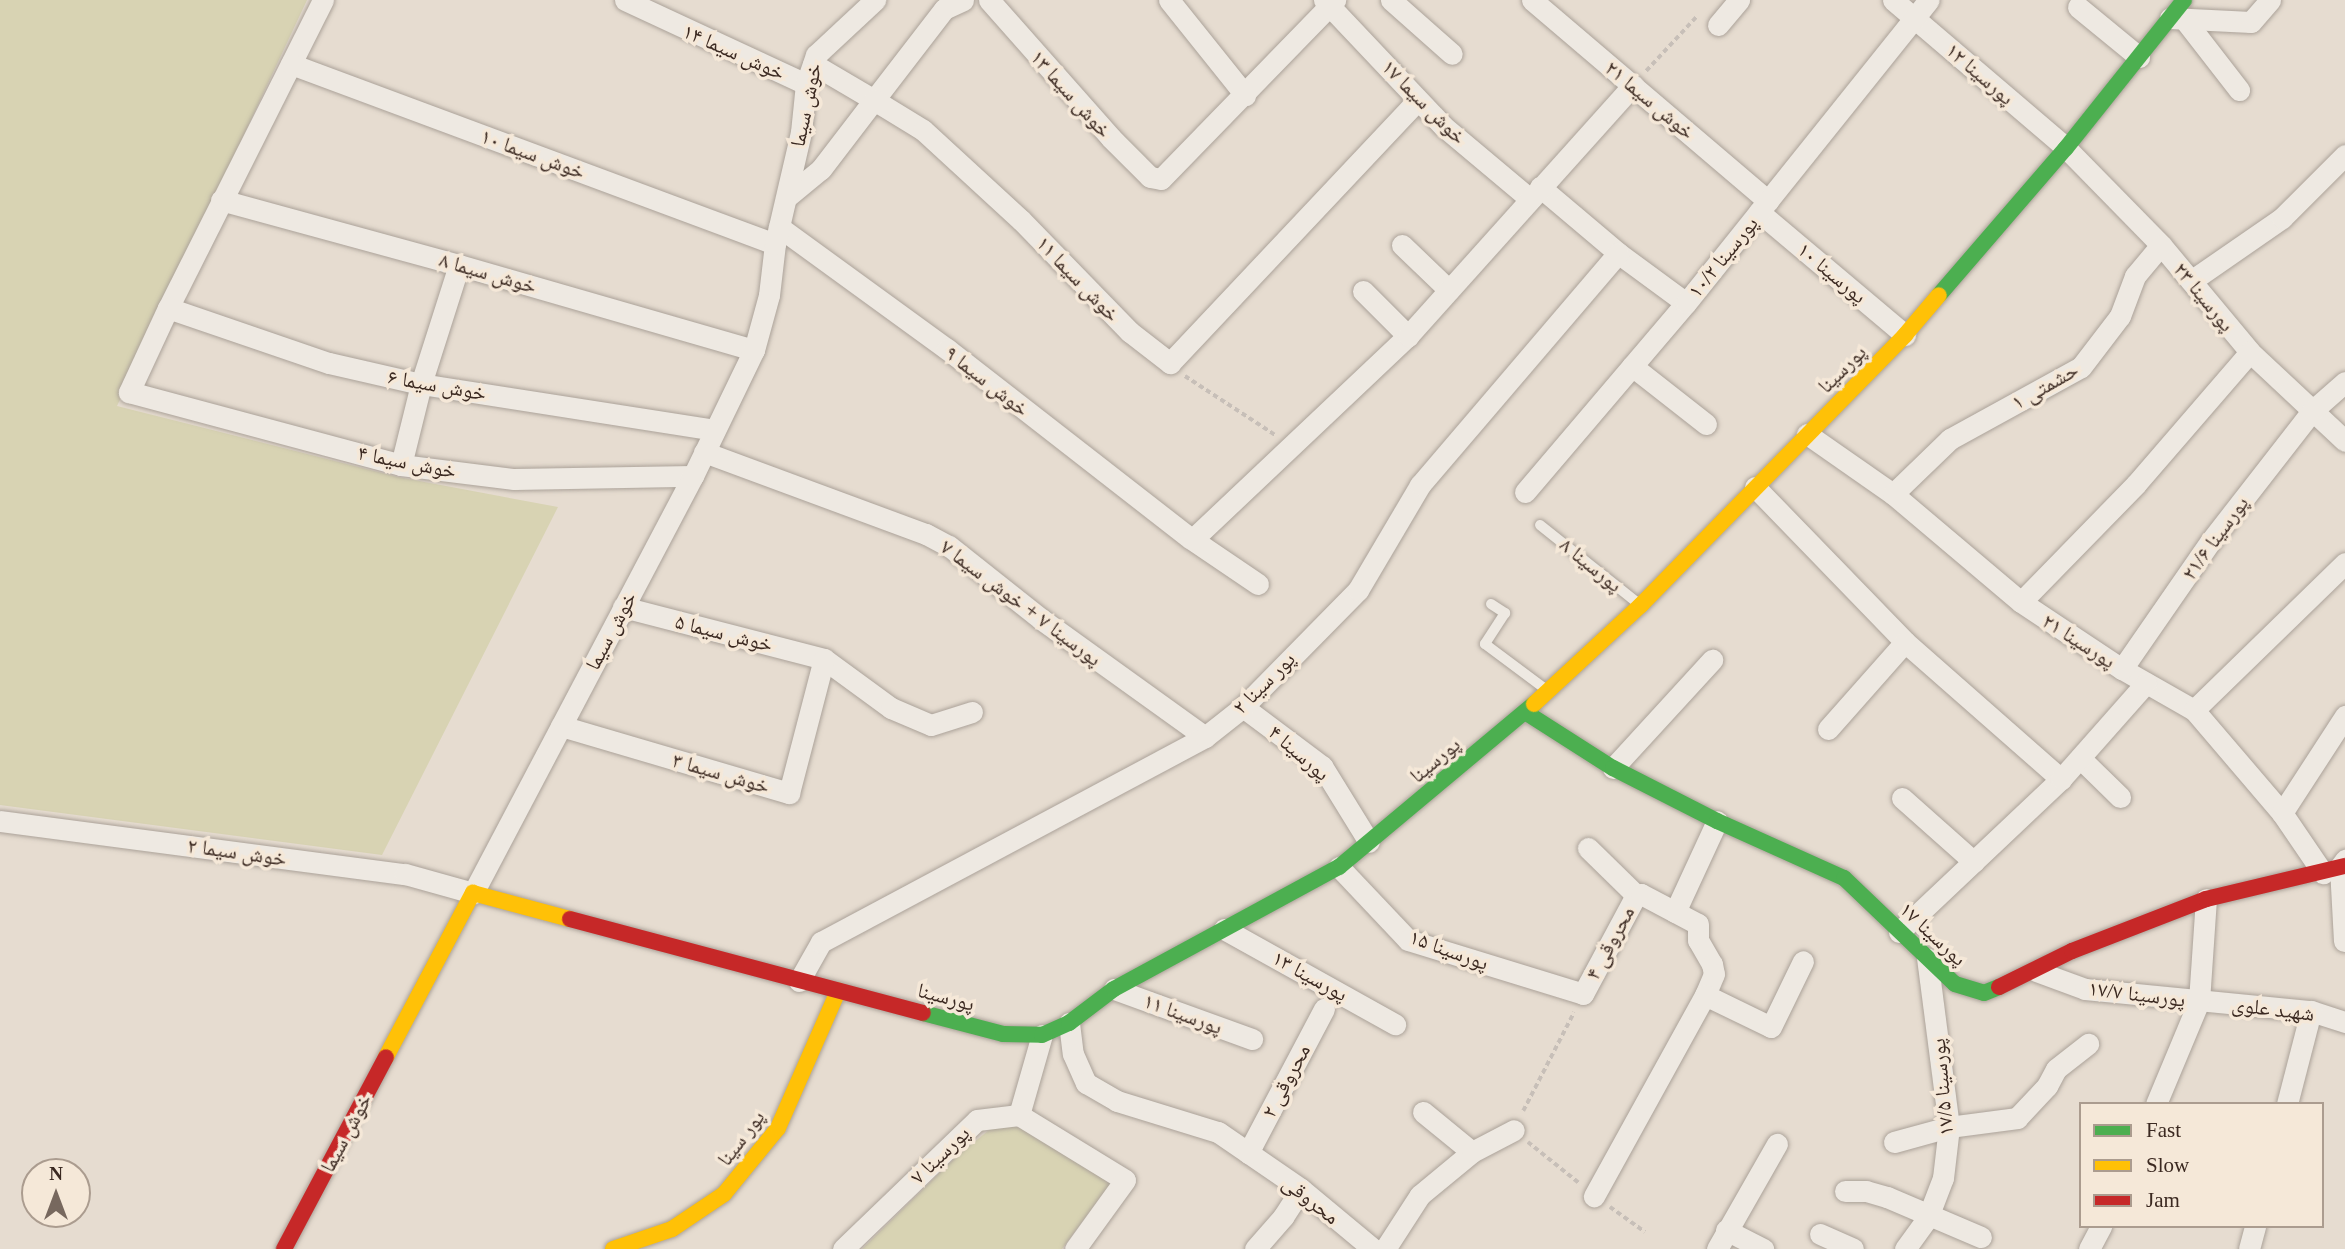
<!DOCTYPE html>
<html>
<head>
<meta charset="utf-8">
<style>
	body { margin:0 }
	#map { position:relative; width:2345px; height:1249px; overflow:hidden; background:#e6dcd0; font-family:"Times New Roman","Noto Naskh Arabic",serif }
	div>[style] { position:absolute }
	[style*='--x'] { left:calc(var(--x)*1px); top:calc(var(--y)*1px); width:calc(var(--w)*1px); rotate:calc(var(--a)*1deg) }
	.green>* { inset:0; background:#d8d3b3 }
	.path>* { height:3.5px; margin-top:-1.75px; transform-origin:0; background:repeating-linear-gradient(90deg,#c7bfb8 0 5px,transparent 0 8.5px) }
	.roads { filter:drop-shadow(0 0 2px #aba299) drop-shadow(0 0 2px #aba299) }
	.lane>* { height:10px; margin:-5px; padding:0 5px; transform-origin:5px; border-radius:5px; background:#eee9e2 }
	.street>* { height:21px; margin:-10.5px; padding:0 10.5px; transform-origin:10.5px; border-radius:10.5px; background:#eee9e2 }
	.fast>* { height:16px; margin:-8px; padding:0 8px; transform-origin:8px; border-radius:8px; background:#4caf50 }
	.slow>* { height:16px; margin:-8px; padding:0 8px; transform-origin:8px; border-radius:8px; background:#ffc107 }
	.jam>* { height:16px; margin:-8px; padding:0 8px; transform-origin:8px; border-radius:8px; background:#c62828 }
	span { translate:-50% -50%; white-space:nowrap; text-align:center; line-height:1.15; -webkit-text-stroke:7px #f5e8d8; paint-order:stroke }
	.street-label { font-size:21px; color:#3b2921 }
	.legend { position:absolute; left:2079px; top:1102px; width:245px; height:126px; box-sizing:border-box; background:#f5e8d8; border:2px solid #ab9c8f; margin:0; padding:9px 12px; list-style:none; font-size:21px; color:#3b2921 }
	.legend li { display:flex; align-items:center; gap:14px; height:35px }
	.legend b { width:35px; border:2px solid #ab9c8f }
	.north { position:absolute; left:21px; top:1158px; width:70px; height:70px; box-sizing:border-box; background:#f5e8d8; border:2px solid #ab9c8f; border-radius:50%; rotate:0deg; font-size:19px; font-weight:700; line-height:28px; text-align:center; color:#3b2921 }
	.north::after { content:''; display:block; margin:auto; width:24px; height:32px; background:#77685e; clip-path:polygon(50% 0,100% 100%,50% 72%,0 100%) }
</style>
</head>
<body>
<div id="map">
	<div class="green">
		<div style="clip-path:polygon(0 0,307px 0,117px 406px,398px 477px,558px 507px,382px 855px,0 805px)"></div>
		<div style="clip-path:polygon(994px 1126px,1032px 1128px,1110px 1184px,1062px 1249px,862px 1249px,958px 1155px)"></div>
	</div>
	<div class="path">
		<div style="--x:1646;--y:71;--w:76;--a:-47.1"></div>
		<div style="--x:1185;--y:376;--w:108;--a:33.2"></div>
		<div style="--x:1523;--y:1111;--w:111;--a:-62.7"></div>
		<div style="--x:1528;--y:1142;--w:65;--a:38.8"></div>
		<div style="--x:1610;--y:1207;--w:43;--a:35.5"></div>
	</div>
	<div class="roads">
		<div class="lane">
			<div style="--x:1540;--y:525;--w:127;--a:38.6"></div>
			<div style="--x:1491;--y:604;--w:17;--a:33"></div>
			<div style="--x:1505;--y:613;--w:37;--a:123"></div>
			<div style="--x:1485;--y:644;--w:79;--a:36.7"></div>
		</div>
		<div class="street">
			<div style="--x:323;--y:0;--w:345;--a:116.7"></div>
			<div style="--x:168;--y:308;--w:93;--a:114.9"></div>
			<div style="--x:129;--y:392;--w:282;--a:15"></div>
			<div style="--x:401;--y:465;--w:114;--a:7.1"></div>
			<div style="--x:514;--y:479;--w:179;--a:-1"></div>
			<div style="--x:625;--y:0;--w:200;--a:24.9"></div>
			<div style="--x:989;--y:0;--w:184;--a:48.5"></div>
			<div style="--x:1111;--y:138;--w:55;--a:45"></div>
			<div style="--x:1150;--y:177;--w:11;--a:10"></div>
			<div style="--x:1161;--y:179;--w:250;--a:-45.8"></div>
			<div style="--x:1169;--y:0;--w:122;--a:51.3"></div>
			<div style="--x:1324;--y:0;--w:173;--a:46.6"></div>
			<div style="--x:1443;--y:126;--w:114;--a:40"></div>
			<div style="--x:1391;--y:0;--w:81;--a:41.5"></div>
			<div style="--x:1532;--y:0;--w:310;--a:40.4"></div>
			<div style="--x:1893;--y:0;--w:228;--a:40.5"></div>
			<div style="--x:2066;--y:148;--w:136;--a:45.6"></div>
			<div style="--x:2161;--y:245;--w:139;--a:50.2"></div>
			<div style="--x:2250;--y:352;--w:130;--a:43.1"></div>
			<div style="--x:2078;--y:7;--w:79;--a:39.3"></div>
			<div style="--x:2170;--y:18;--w:81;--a:2.8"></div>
			<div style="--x:2251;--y:22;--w:29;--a:-49"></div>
			<div style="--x:2184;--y:19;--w:90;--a:52.2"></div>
			<div style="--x:1718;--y:25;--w:33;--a:-50"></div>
			<div style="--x:291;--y:64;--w:516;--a:20.4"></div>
			<div style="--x:813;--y:64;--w:71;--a:30.5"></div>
			<div style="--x:874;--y:100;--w:115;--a:-52.4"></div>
			<div style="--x:944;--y:9;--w:21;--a:-25"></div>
			<div style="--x:1540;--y:187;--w:102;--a:40.2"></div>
			<div style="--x:1618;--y:253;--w:84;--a:36.3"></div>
			<div style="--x:787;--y:197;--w:44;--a:-39.5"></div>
			<div style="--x:821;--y:169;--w:87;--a:-52.5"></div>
			<div style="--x:874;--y:100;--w:57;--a:31.5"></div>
			<div style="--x:923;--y:130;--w:133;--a:42.6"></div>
			<div style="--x:1021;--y:220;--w:156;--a:45.8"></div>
			<div style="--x:1130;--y:332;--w:51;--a:37.8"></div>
			<div style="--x:1170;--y:363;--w:361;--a:-46.7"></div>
			<div style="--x:221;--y:200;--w:247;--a:15.3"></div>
			<div style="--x:459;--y:265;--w:307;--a:16.1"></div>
			<div style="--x:1759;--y:212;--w:191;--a:40.1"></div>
			<div style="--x:779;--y:227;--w:208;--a:36"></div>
			<div style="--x:947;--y:349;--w:308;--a:37.9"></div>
			<div style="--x:1190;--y:538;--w:82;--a:34.1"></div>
			<div style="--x:1402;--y:245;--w:65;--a:43.8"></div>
			<div style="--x:2191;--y:281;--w:111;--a:-34.7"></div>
			<div style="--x:2282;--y:218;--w:89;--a:-45"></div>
			<div style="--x:1363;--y:291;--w:64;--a:45"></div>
			<div style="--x:168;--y:308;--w:170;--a:18.9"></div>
			<div style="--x:329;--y:363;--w:94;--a:12.9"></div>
			<div style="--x:421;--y:384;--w:297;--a:8.9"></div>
			<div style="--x:1632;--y:366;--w:94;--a:38.1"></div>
			<div style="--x:1807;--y:434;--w:105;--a:34.9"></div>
			<div style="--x:1893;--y:494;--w:167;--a:40.2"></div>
			<div style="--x:2021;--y:602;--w:121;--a:33.6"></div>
			<div style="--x:2122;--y:669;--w:83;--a:29.7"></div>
			<div style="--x:2194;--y:710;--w:135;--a:49.5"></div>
			<div style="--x:2282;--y:813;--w:73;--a:55.7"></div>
			<div style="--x:704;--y:452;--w:237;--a:20.3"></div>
			<div style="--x:926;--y:534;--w:26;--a:28"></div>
			<div style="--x:949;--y:546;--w:117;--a:38.4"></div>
			<div style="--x:1041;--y:619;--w:202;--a:35.7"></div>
			<div style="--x:401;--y:465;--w:83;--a:-76.1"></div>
			<div style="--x:421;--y:384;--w:125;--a:-72.3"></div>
			<div style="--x:1755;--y:487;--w:216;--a:45.9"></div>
			<div style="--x:1905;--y:642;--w:208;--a:41.3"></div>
			<div style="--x:1525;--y:492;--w:248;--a:-49.6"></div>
			<div style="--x:1686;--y:303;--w:388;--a:-51.3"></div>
			<div style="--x:1893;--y:494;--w:79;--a:-44"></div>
			<div style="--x:1950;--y:439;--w:149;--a:-28.8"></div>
			<div style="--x:2081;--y:367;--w:64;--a:-52.6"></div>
			<div style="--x:2120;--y:316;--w:43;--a:-69.4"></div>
			<div style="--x:2135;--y:276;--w:40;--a:-50"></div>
			<div style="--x:1193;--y:539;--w:296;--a:-43.4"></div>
			<div style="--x:1408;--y:336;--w:337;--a:-48.1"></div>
			<div style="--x:2021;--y:602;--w:165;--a:-45.7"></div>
			<div style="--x:2136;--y:484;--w:174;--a:-49.2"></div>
			<div style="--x:623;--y:607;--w:208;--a:14.5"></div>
			<div style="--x:824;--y:659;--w:83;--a:36.2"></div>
			<div style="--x:891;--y:708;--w:43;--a:23"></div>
			<div style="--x:931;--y:725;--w:43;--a:-17.6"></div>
			<div style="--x:2122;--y:669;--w:155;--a:-55.3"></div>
			<div style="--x:2210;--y:542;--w:166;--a:-52.1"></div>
			<div style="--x:2312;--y:411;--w:44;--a:-41.3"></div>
			<div style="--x:1243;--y:707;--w:99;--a:36.8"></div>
			<div style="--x:1322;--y:766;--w:89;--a:58.3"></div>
			<div style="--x:2194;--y:710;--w:211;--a:-44.2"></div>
			<div style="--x:561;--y:726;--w:238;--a:16.4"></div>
			<div style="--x:789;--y:793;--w:138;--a:-75.4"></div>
			<div style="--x:1828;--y:729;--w:116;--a:-48.5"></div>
			<div style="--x:2080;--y:758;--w:56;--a:44.3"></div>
			<div style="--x:1613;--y:768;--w:147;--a:-47.5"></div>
			<div style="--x:1902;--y:798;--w:96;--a:41.6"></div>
			<div style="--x:2282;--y:813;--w:116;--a:-57"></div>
			<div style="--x:0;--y:821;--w:408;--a:7.5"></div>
			<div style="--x:405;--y:874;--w:71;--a:15.6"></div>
			<div style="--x:473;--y:893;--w:471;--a:-62.2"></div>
			<div style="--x:693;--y:476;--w:140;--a:-64.2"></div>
			<div style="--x:754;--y:350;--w:57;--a:-74.7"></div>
			<div style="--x:769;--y:295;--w:51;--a:-83.3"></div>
			<div style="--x:775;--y:244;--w:115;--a:-76.9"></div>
			<div style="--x:801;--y:132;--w:48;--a:-84.1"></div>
			<div style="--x:806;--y:84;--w:31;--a:-71"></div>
			<div style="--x:816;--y:55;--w:81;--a:-43"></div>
			<div style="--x:1588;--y:848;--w:67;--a:44.4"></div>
			<div style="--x:1339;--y:867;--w:100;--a:46.6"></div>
			<div style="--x:1408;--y:940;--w:183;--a:17.1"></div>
			<div style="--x:1583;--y:994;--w:112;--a:-61.8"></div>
			<div style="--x:1636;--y:895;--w:5;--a:-11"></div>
			<div style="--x:1641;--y:894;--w:64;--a:27.8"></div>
			<div style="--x:1698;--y:924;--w:16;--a:90"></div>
			<div style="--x:1698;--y:940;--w:28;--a:60"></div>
			<div style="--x:1712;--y:964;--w:10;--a:79"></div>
			<div style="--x:1714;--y:974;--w:23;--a:113"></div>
			<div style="--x:1705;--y:995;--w:230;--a:118.9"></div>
			<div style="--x:1675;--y:912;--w:100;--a:-65.2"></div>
			<div style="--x:1224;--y:929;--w:196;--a:29.1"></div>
			<div style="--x:1899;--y:932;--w:223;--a:-43.4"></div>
			<div style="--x:2061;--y:779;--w:128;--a:-48.5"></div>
			<div style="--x:2344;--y:941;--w:74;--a:-93.1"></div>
			<div style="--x:2340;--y:867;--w:9;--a:-54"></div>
			<div style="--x:2036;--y:971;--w:52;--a:20.2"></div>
			<div style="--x:2085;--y:989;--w:227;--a:5.6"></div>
			<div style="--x:2311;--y:1011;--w:36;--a:18"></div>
			<div style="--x:799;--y:981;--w:45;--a:-60.6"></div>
			<div style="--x:821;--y:942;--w:435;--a:-28.1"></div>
			<div style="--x:1205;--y:737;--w:48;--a:-38.3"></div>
			<div style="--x:1243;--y:707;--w:164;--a:-45.5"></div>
			<div style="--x:1358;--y:590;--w:122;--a:-59.4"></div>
			<div style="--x:1420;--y:485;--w:305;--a:-49.5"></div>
			<div style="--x:1114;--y:989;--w:147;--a:19.9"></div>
			<div style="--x:1705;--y:995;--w:73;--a:25.9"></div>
			<div style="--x:1771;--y:1027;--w:73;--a:-64.1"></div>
			<div style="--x:1069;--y:1023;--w:31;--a:83"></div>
			<div style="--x:1073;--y:1054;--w:32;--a:66"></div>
			<div style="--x:1086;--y:1083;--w:36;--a:30"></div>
			<div style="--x:1117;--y:1101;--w:106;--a:17.1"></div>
			<div style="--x:1218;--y:1132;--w:101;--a:34.5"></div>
			<div style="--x:1301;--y:1189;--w:94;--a:39.8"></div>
			<div style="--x:2156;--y:1104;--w:112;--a:-67.3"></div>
			<div style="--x:2199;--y:1001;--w:102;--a:-86.1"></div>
			<div style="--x:2287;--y:1104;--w:96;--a:-75.5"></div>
			<div style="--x:1423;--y:1112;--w:63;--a:39.2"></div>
			<div style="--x:1019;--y:1115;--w:124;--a:31.5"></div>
			<div style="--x:1125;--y:1180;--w:85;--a:125.9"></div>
			<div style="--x:1019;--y:1115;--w:83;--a:-74"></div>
			<div style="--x:1894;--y:1142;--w:57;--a:-15.3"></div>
			<div style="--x:1949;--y:1127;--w:69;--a:-7.5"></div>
			<div style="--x:2017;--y:1118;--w:44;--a:-46.8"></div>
			<div style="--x:2047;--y:1086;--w:19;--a:-62"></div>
			<div style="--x:2056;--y:1069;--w:41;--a:-38"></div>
			<div style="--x:1248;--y:1153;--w:163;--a:-62.2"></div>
			<div style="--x:1845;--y:1191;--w:21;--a:0"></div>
			<div style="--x:1866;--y:1191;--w:22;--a:16"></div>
			<div style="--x:1887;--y:1197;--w:102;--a:23.1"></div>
			<div style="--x:1726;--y:1230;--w:42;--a:27.2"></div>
			<div style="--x:1820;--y:1234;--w:36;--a:24"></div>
			<div style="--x:843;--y:1249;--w:186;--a:-43.9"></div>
			<div style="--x:977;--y:1120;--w:42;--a:-6.8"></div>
			<div style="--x:1255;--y:1249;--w:43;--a:-48.8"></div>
			<div style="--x:1283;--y:1217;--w:33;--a:-57"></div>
			<div style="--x:1385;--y:1249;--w:64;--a:-57.1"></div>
			<div style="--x:1420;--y:1195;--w:67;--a:-39.6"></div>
			<div style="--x:1472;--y:1152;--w:47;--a:-27.6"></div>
			<div style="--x:1717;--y:1249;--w:121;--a:-60.3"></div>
			<div style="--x:1905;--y:1249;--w:39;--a:-54"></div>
			<div style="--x:1928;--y:1217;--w:42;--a:-69"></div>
			<div style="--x:1943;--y:1178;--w:51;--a:-83.3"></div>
			<div style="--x:1949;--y:1127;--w:170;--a:-97.4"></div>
			<div style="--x:2089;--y:1249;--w:26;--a:-62"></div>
			<div style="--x:2249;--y:1249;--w:24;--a:-75"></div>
		</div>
		<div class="fast">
			<div style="--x:1939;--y:295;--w:194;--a:-49.2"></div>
			<div style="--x:2066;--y:148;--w:189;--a:-51.4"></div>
			<div style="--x:1525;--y:712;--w:104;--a:32.5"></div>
			<div style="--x:1613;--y:768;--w:117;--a:27"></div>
			<div style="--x:1717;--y:821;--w:139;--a:24.2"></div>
			<div style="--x:1844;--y:878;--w:153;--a:43.7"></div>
			<div style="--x:1955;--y:984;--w:30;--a:17"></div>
			<div style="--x:1984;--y:993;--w:16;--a:-22"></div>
			<div style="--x:923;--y:1013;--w:83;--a:14.7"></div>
			<div style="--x:1003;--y:1034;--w:39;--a:1"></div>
			<div style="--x:1042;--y:1035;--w:30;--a:-24"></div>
			<div style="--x:1069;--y:1023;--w:56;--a:-37.1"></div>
			<div style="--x:1114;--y:989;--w:256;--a:-28.5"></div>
			<div style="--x:1339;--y:867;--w:254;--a:-39.9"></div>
		</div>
		<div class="slow">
			<div style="--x:1534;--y:704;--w:146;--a:-42.8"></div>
			<div style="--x:1641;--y:605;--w:378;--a:-45.6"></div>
			<div style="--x:1905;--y:335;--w:52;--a:-49.6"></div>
			<div style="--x:386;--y:1057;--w:186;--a:-62.1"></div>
			<div style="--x:473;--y:893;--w:100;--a:15"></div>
			<div style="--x:613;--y:1249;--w:62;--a:-18.7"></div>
			<div style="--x:672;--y:1229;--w:63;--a:-33.9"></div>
			<div style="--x:724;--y:1194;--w:85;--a:-50.7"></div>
			<div style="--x:778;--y:1128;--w:150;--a:-66.3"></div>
		</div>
		<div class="jam">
			<div style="--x:570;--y:919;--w:365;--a:14.9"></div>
			<div style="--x:1999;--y:987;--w:81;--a:-26.3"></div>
			<div style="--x:2072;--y:951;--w:144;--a:-21.2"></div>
			<div style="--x:2206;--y:899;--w:143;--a:-13.4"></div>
			<div style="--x:284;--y:1249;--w:217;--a:-62"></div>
		</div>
	</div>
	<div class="street-label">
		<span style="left:734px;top:52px;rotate:24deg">خوش سیما ۱۴</span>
		<span style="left:1980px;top:74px;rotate:41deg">پورسینا ۱۲</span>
		<span style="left:1071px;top:94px;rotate:48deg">خوش سیما ۱۳</span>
		<span style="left:1650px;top:100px;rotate:40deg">خوش سیما ۲۱</span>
		<span style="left:1424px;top:102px;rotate:45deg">خوش سیما ۱۷</span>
		<span style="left:806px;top:105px;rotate:-78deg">خوش سیما</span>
		<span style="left:533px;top:154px;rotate:20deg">خوش سیما ۱۰</span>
		<span style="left:1723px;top:257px;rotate:-51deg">پورسینا ۱۰/۲</span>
		<span style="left:488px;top:273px;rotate:16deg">خوش سیما ۸</span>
		<span style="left:1832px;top:273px;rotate:40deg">پورسینا ۱۰</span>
		<span style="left:1078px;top:279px;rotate:46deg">خوش سیما ۱۱</span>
		<span style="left:2204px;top:297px;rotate:51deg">پورسینا ۲۳</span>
		<span style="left:1842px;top:369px;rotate:-45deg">پورسینا</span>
		<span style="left:987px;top:381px;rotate:38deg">خوش سیما ۹</span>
		<span style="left:437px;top:385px;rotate:10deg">خوش سیما ۶</span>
		<span style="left:2045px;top:386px;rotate:-30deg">حشمتی ۱</span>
		<span style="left:407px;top:462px;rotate:11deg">خوش سیما ۴</span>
		<span style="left:2215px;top:538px;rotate:-54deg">پورسینا ۲۱/۶</span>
		<span style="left:1591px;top:565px;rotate:39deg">پورسینا ۸</span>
		<span style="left:1021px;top:603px;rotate:37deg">پورسینا ۷ + خوش سیما ۷</span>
		<span style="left:611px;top:631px;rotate:-62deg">خوش سیما</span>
		<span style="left:724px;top:633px;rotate:14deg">خوش سیما ۵</span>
		<span style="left:2079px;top:641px;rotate:33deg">پورسینا ۲۱</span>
		<span style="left:1264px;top:683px;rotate:-45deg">پور سینا ۲</span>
		<span style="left:1299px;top:753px;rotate:41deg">پورسینا ۴</span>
		<span style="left:1435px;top:760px;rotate:-40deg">پورسینا</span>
		<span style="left:721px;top:773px;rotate:16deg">خوش سیما ۳</span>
		<span style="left:237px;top:852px;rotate:8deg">خوش سیما ۲</span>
		<span style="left:1933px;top:934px;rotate:43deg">پورسینا ۱۷</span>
		<span style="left:1610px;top:943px;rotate:-62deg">محروقی ۴</span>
		<span style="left:1449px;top:950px;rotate:20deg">پورسینا ۱۵</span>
		<span style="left:1310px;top:976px;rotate:29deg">پورسینا ۱۳</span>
		<span style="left:2137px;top:994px;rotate:7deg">پورسینا ۱۷/۷</span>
		<span style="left:946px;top:997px;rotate:15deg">پورسینا</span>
		<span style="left:2273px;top:1009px;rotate:7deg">شهید علوی</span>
		<span style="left:1183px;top:1014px;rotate:20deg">پورسینا ۱۱</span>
		<span style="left:1286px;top:1081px;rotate:-62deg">محروقی ۲</span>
		<span style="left:1942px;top:1087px;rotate:-95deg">پورسینا ۱۷/۵</span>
		<span style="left:346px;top:1133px;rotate:-62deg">خوش سیما</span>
		<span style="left:741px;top:1138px;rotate:-53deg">پور سینا</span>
		<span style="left:940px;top:1155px;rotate:-44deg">پورسینا ۷</span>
		<span style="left:1311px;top:1200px;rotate:38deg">محروقی</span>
	</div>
	<ul class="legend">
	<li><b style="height:9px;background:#4caf50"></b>Fast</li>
	<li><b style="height:9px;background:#ffc107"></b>Slow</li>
	<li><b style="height:9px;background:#c62828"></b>Jam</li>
	</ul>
	<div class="north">N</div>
</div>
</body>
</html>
